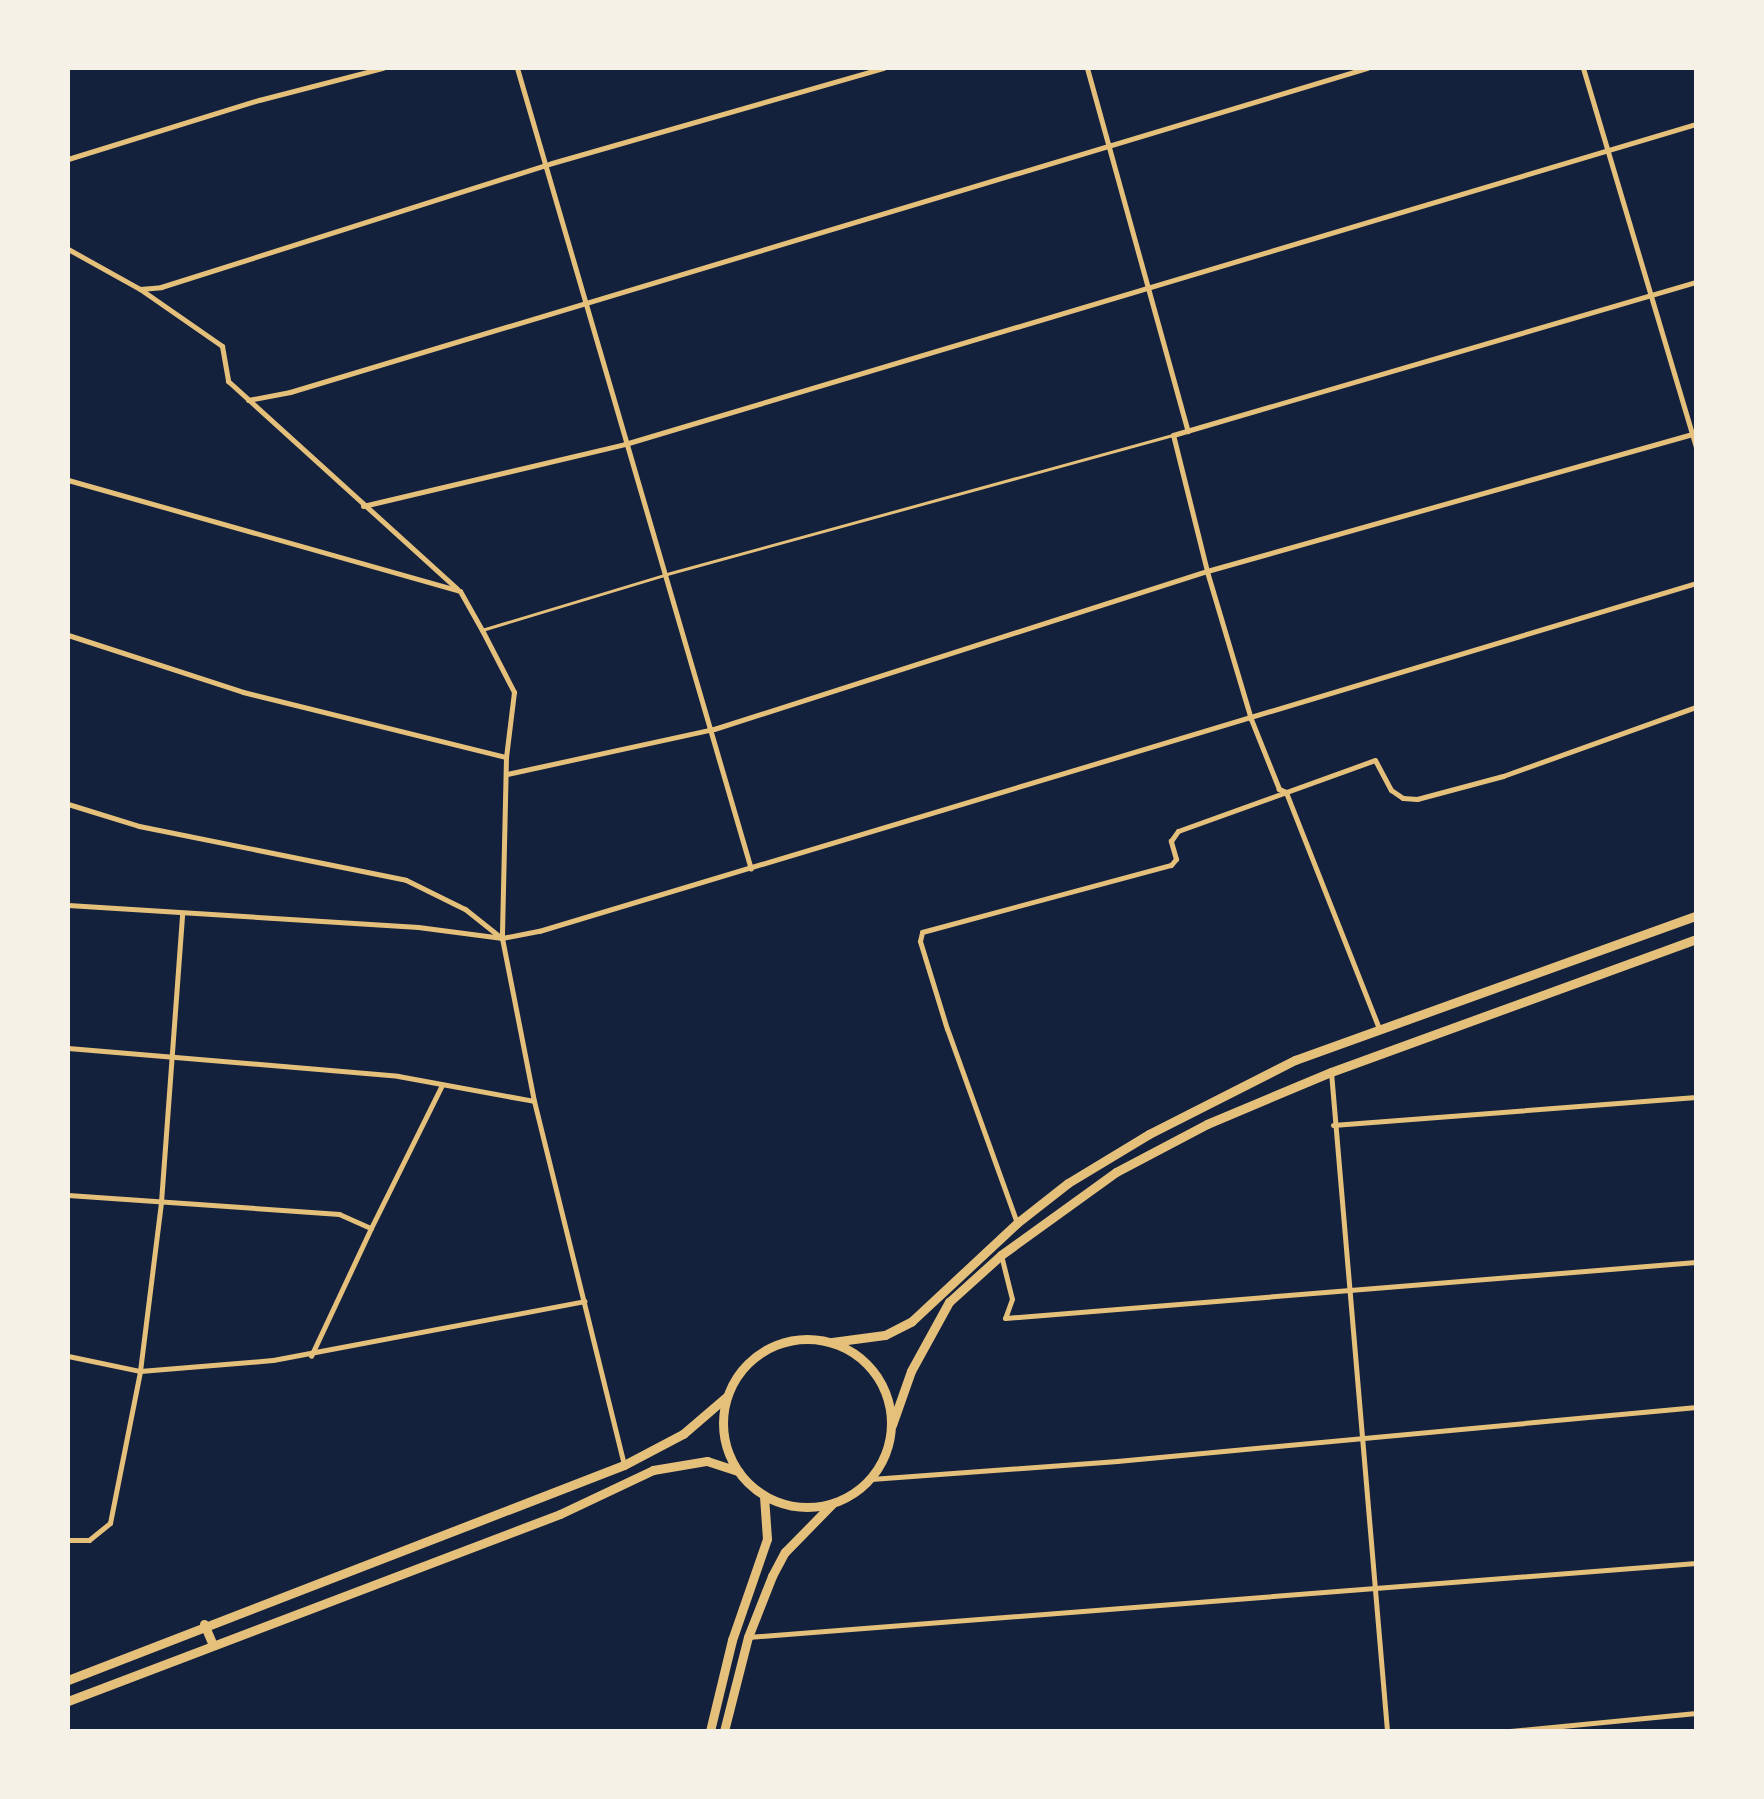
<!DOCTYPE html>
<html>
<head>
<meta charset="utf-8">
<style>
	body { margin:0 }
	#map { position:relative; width:1764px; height:1799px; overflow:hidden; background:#14213d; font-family:"Roboto Condensed",sans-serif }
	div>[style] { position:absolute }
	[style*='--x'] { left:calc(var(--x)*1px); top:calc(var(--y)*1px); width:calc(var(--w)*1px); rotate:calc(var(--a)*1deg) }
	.service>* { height:2.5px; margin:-1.25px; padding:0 1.25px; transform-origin:1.25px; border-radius:1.25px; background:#e5c07b }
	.minor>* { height:5px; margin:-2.5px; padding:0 2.5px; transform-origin:2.5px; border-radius:2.5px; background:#e5c07b }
	.primary>* { height:9px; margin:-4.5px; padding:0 4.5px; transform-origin:4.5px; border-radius:4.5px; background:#e5c07b }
	.trunk>* { height:9px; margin:-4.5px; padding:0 4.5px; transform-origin:4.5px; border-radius:4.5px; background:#e5c07b }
	.trunk>.ring { margin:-4.5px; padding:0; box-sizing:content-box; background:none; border:9px solid #e5c07b; border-radius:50% }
	span { translate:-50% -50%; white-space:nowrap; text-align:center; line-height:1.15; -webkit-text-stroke:6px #f6f1e7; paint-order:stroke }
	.frame { position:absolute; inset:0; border:70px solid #f6f1e7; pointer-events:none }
</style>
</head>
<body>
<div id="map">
	<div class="service">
		<div style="--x:482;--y:630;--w:193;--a:-16.8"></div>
		<div style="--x:667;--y:574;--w:525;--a:-15.36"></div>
	</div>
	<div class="minor">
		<div style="--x:517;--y:68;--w:834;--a:73.72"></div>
		<div style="--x:1087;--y:68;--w:377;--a:74.5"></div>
		<div style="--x:1583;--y:68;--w:395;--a:73.4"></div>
		<div style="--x:68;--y:159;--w:200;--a:-17.2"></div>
		<div style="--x:259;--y:100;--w:128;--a:-14.5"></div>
		<div style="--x:68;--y:249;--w:82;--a:29.1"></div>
		<div style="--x:140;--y:289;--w:100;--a:34.8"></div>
		<div style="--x:222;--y:346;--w:36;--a:80"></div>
		<div style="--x:228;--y:381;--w:309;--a:42.2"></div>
		<div style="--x:140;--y:289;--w:21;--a:-5"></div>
		<div style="--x:161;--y:287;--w:410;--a:-17.6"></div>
		<div style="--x:552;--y:163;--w:345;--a:-16"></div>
		<div style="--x:248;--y:400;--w:43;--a:-10.8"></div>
		<div style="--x:290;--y:392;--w:1125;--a:-16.74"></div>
		<div style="--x:68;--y:480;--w:407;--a:15.8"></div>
		<div style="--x:460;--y:591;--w:45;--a:60.6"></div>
		<div style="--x:482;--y:630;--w:70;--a:62.7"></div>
		<div style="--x:514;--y:692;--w:65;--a:97"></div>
		<div style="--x:506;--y:757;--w:181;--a:91.3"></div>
		<div style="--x:502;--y:938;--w:166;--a:78.9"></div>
		<div style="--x:534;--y:1101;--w:375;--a:76.1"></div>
		<div style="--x:363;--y:506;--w:269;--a:-13.3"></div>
		<div style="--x:625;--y:444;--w:1118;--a:-16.64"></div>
		<div style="--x:68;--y:635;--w:184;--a:18"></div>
		<div style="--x:243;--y:692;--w:271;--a:13.9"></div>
		<div style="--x:507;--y:774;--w:212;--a:-12.3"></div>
		<div style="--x:714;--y:729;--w:518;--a:-17.77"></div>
		<div style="--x:1207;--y:571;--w:508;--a:-15.76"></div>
		<div style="--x:68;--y:804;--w:74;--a:17.2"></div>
		<div style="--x:139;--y:826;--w:272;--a:11.4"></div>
		<div style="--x:406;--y:880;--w:66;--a:26.2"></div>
		<div style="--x:465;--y:909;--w:43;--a:38.5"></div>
		<div style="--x:68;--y:905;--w:351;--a:3.6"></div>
		<div style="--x:418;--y:927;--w:85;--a:7.5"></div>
		<div style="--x:502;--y:938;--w:38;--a:-11"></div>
		<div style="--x:539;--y:931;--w:1208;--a:-16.74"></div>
		<div style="--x:1380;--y:1031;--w:257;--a:-111.5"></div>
		<div style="--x:1286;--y:792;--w:8;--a:-157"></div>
		<div style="--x:1279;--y:789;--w:75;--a:-111.8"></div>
		<div style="--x:1251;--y:719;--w:154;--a:-106.6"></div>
		<div style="--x:1207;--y:571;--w:140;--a:-104"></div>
		<div style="--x:1173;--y:435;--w:545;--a:-16.31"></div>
		<div style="--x:68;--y:1048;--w:331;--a:4.8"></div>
		<div style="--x:398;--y:1076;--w:138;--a:10.4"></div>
		<div style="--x:1331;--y:1072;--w:661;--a:85.14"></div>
		<div style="--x:1333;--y:1125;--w:364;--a:-4.4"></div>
		<div style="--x:68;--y:1195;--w:272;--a:4"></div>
		<div style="--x:339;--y:1214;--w:35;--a:24"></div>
		<div style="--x:371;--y:1228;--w:141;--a:115.1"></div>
		<div style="--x:1017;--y:1223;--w:206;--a:-109.8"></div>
		<div style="--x:947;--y:1029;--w:92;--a:-107.1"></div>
		<div style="--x:920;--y:941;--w:9;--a:-77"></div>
		<div style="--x:922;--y:932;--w:258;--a:-15.1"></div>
		<div style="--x:1171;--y:865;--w:8;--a:-50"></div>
		<div style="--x:1176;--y:859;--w:19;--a:-106"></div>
		<div style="--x:1171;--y:841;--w:12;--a:-55"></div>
		<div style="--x:1178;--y:831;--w:209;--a:-19.8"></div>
		<div style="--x:1375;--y:760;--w:34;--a:62"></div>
		<div style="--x:1391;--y:790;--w:14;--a:34"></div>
		<div style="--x:1403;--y:798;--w:14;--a:4"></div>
		<div style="--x:1417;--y:799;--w:89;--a:-15"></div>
		<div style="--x:1503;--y:776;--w:205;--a:-19.7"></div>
		<div style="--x:371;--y:1228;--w:160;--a:-63.6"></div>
		<div style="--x:1001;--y:1255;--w:45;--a:76"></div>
		<div style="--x:1012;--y:1299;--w:20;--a:110"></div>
		<div style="--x:1005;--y:1318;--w:693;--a:-4.63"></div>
		<div style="--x:68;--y:1356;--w:74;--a:11.8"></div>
		<div style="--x:140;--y:1371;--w:133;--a:-4.7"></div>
		<div style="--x:273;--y:1360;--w:317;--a:-10.7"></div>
		<div style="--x:871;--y:1479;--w:247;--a:-4.2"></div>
		<div style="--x:1117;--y:1461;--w:582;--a:-5.33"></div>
		<div style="--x:68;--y:1540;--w:21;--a:0"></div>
		<div style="--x:89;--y:1540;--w:27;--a:-39"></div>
		<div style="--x:110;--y:1523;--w:155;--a:-78.8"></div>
		<div style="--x:140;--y:1371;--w:170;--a:-82.9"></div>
		<div style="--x:161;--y:1202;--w:289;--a:-85.8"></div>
		<div style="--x:748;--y:1637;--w:951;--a:-4.46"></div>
		<div style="--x:1510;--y:1731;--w:187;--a:-5.5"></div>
	</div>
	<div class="primary">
		<div style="--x:68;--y:1680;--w:596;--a:-21.14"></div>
		<div style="--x:624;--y:1465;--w:67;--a:-27.7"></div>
		<div style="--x:683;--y:1434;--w:57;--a:-40.7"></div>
		<div style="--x:68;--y:1701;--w:526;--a:-20.81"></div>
		<div style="--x:560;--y:1514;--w:103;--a:-25.3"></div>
		<div style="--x:653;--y:1470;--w:55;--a:-9.5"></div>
		<div style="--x:707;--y:1461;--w:33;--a:18"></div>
	</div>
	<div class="trunk">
		<div class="ring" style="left:723px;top:1339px;width:159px;height:159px"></div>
		<div style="--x:832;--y:1342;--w:53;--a:-7.5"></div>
		<div style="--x:885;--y:1335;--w:30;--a:-27"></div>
		<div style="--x:912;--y:1321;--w:144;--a:-43"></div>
		<div style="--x:1017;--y:1223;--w:65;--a:-38.1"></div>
		<div style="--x:1068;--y:1183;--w:95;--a:-31.2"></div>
		<div style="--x:1149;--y:1134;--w:164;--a:-26.9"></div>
		<div style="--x:1295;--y:1060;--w:426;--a:-19.8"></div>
		<div style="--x:892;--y:1425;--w:57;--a:-70.6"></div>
		<div style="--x:911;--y:1371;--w:79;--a:-61.2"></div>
		<div style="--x:949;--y:1302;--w:70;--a:-42.1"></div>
		<div style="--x:1001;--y:1255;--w:142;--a:-35.8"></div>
		<div style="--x:1116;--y:1172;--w:103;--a:-27.8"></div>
		<div style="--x:1207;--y:1124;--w:134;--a:-22.8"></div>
		<div style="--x:1331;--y:1072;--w:388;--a:-20"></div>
		<div style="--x:204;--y:1624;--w:21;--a:67"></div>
		<div style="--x:710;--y:1731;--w:94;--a:-76.4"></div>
		<div style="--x:732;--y:1640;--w:107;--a:-70.9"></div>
		<div style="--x:767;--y:1539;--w:43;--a:-94"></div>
		<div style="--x:724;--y:1731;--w:97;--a:-75.7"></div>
		<div style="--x:748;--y:1637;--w:66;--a:-68.5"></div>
		<div style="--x:772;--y:1576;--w:27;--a:-62"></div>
		<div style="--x:785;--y:1552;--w:67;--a:-45.6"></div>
	</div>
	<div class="frame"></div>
</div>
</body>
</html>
